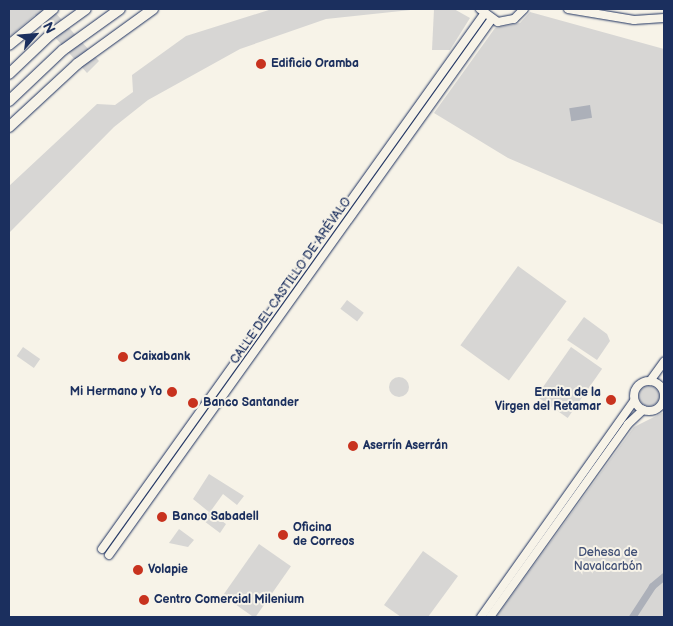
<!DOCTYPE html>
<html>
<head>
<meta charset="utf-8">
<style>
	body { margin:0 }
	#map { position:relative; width:673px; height:626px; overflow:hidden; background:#f7f3e8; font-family:"Balsamiq Sans",sans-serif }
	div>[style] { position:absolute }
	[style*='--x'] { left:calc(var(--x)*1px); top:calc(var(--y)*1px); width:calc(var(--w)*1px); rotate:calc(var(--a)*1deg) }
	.green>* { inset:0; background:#d7d6d4; transform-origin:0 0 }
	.round { border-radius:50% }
	.water>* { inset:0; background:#acb0b9; transform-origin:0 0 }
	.canal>* { height:7px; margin:-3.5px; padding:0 3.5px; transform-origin:3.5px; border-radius:3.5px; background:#acb0b9 }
	.roads { filter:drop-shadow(0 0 1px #1b2f5e) drop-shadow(0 0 1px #1b2f5e) }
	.secondary>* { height:8px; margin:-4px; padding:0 4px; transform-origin:4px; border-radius:4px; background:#f7f3e8 }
	.secondary>.ring { margin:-4px; padding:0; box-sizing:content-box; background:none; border:8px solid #f7f3e8; border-radius:50% }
	.highway>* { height:10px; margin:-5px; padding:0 5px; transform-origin:5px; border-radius:5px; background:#f7f3e8 }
	.dots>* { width:14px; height:14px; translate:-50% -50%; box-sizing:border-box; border:2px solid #f7f3e8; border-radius:50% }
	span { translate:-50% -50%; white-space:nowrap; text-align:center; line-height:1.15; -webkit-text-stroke:4px #f7f3e8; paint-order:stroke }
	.poi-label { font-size:12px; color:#1b2f5e; font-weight:700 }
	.left { translate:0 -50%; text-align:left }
	.right { translate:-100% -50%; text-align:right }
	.street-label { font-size:12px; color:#1b2f5e }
	.park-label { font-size:12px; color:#415076 }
	.frame { position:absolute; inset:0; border:10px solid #1b2f5e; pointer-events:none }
	.north { position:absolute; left:10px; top:10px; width:50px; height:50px; -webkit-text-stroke:4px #f7f3e8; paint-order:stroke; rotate:63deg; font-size:14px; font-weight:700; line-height:20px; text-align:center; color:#1b2f5e }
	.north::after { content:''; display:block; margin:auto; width:18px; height:22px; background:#1b2f5e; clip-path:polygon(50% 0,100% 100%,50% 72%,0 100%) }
</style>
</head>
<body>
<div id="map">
	<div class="green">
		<div style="clip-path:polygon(9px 9px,52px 9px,99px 61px,87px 73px,35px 15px,9px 37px)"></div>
		<div style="clip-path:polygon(272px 9px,420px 9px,326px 19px,240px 49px,148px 100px,114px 127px,9px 233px,9px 186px,97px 104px,115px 105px,133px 92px,132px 75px,186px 36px)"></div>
		<div style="clip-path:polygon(434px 9px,454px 9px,470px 18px,450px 50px,432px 50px)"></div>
		<div style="clip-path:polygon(530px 12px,664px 49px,664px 225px,508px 158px,434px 113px,495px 28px,520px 23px)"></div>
		<div style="clip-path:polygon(413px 118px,416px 119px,332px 237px,329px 235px)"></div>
		<div style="left:518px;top:266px;width:60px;height:98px;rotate:36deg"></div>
		<div style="left:347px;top:300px;width:21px;height:11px;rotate:37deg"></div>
		<div style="clip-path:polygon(584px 317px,607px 334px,610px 341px,597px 360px,567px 340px)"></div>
		<div style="left:23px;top:347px;width:21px;height:11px;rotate:35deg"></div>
		<div style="left:571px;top:347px;width:38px;height:60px;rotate:35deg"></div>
		<div class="round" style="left:389px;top:377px;width:20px;height:20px"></div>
		<div class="round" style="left:639px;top:386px;width:20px;height:20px"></div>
		<div style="clip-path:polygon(664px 412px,664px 617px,496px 617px,634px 427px)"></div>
		<div style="left:191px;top:429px;width:4px;height:145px;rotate:34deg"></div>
		<div style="clip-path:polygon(209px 474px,244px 496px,237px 505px,223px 494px,210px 512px,226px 524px,220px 533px,204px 521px,209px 512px,193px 499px)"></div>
		<div style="clip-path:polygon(179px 529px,194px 540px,188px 547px,169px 543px)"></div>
		<div style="left:259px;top:544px;width:39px;height:63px;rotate:35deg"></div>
		<div style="clip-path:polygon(423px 551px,458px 576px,428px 617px,401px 617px,384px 605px)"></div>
	</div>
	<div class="water">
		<div style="left:590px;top:105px;width:13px;height:21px;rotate:81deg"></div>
	</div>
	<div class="canal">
		<div style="--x:632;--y:617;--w:37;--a:-57"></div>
		<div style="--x:652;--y:586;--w:16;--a:-40"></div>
	</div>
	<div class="roads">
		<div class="secondary">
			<div style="--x:480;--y:9;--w:22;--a:36"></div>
			<div style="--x:498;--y:22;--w:16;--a:-11"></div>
			<div style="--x:514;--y:19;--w:14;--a:-45"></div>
			<div style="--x:568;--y:9;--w:67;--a:9.5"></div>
			<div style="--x:634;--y:20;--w:30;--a:-4"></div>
			<div class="ring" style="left:634px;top:381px;width:22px;height:22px"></div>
			<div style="--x:650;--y:381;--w:24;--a:-54"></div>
			<div style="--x:102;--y:549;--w:657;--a:-54.47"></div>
			<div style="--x:109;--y:555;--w:657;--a:-54.47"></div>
			<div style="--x:481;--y:617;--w:265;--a:-54.7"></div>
			<div style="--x:490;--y:617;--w:237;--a:-54.4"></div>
			<div style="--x:628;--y:424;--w:21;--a:-43"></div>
		</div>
		<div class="highway">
			<div style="--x:9;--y:45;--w:57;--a:-39.3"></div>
			<div style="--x:9;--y:74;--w:57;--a:-43.6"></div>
			<div style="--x:50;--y:35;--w:44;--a:-35.8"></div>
			<div style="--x:9;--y:101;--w:74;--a:-43.4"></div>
			<div style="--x:63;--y:50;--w:70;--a:-35.7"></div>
			<div style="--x:9;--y:127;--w:93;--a:-42.8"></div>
			<div style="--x:77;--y:64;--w:94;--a:-35.9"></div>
		</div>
	</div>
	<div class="dots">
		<div style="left:261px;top:64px;background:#c8321e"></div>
		<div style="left:123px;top:357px;background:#c8321e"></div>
		<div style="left:172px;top:392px;background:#c8321e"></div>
		<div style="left:611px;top:400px;background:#c8321e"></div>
		<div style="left:193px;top:403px;background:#c8321e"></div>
		<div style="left:353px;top:446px;background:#c8321e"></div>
		<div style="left:162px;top:517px;background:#c8321e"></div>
		<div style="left:283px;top:535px;background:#c8321e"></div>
		<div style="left:138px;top:570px;background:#c8321e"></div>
		<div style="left:144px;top:600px;background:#c8321e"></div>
	</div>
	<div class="poi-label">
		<span class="left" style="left:271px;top:64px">Edificio Oramba</span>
		<span class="left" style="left:133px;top:357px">Caixabank</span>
		<span class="right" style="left:162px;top:392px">Mi Hermano y Yo</span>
		<span class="right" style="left:601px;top:400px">Ermita de la<br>Virgen del Retamar</span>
		<span class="left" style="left:203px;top:403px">Banco Santander</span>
		<span class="left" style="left:363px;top:446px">Aserrín Aserrán</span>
		<span class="left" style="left:172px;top:517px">Banco Sabadell</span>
		<span class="left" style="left:293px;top:535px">Oficina<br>de Correos</span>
		<span class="left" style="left:148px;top:570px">Volapie</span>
		<span class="left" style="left:154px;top:600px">Centro Comercial Milenium</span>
	</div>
	<div class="street-label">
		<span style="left:291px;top:281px;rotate:-55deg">CALLE DEL CASTILLO DE ARÉVALO</span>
	</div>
	<div class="park-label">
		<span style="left:608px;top:560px">Dehesa de<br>Navalcarbón</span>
	</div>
	<div class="frame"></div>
	<div class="north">N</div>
</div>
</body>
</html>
